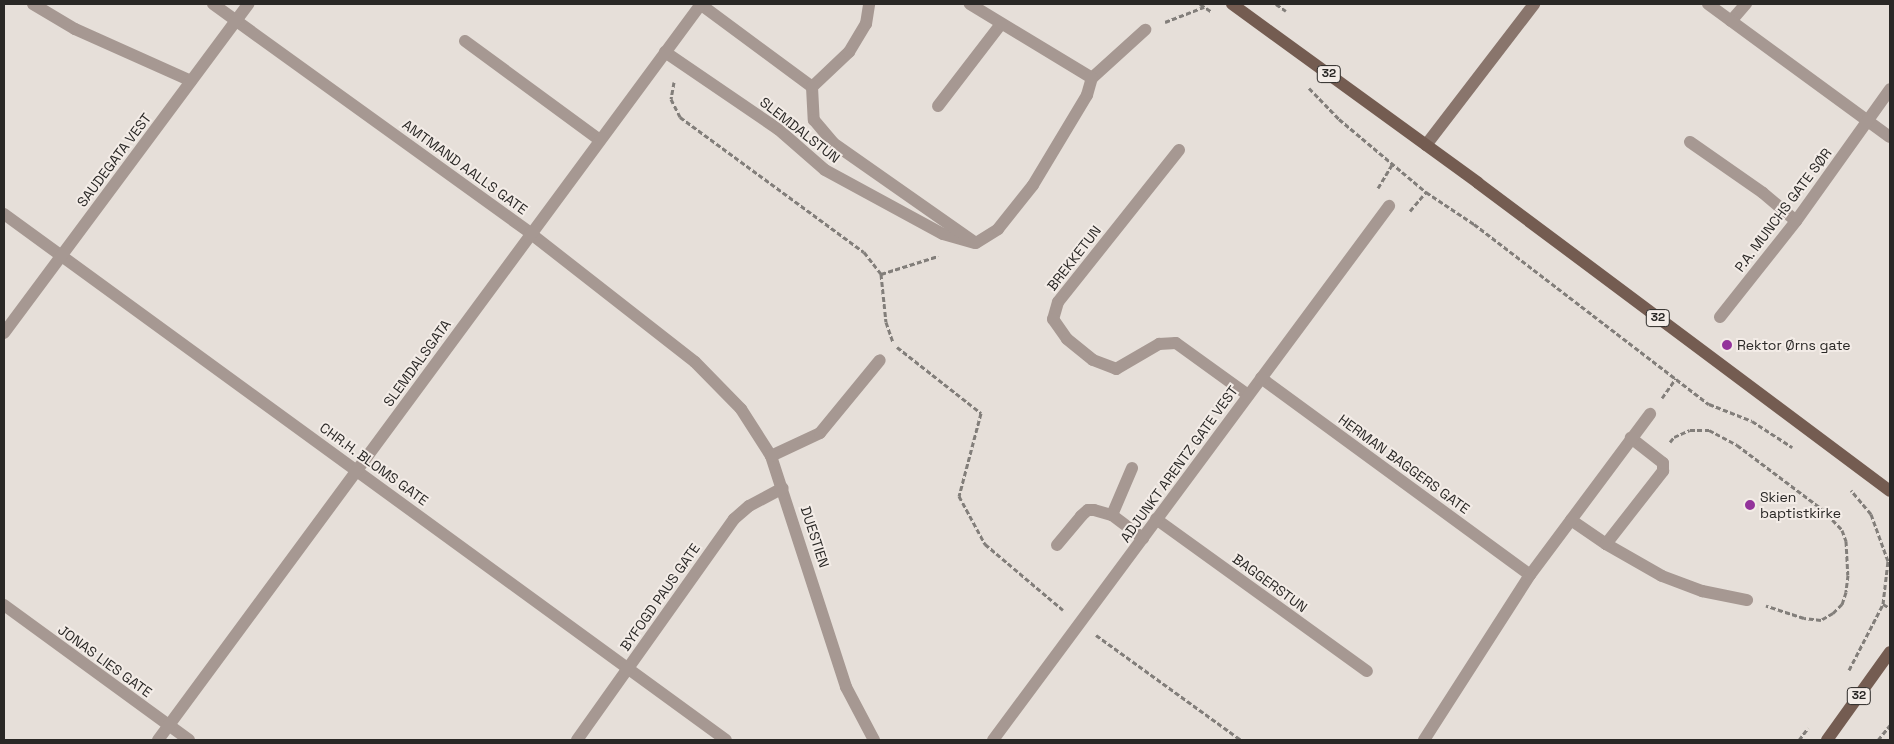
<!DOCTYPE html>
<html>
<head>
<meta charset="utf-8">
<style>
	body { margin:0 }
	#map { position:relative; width:1894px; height:744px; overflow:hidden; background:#e6dfd9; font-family:"Space Grotesk",sans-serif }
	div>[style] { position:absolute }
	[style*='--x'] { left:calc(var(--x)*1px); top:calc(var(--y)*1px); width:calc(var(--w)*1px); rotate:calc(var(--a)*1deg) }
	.path>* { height:3px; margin-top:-1.5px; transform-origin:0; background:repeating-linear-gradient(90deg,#827e7a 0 5px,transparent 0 7.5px) }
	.lane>* { height:12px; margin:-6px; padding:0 6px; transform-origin:6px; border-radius:6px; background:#a69892 }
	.street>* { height:12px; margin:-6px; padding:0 6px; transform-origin:6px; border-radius:6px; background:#a69892 }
	.secondary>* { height:12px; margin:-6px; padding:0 6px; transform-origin:6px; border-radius:6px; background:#89756c }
	.primary>* { height:12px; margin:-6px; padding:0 6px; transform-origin:6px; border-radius:6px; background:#745c51 }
	.dots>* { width:14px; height:14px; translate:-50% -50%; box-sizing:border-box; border:2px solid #f3ece7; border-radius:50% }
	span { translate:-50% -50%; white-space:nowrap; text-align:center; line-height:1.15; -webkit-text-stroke:4px #f3ece7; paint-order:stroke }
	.shield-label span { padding:1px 4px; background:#f3ece7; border:1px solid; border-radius:4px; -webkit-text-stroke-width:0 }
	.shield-label { font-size:12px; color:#2a2826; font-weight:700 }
	.street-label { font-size:14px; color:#2a2826 }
	.poi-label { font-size:14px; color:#2a2826 }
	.left { translate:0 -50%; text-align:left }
	.frame { position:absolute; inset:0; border:5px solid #2a2826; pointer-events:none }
</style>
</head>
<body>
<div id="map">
	<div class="path">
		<div style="--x:1200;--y:4;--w:14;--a:34"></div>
		<div style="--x:1276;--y:4;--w:12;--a:35"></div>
		<div style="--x:1165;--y:22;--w:42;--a:-21"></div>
		<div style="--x:674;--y:82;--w:17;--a:100"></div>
		<div style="--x:671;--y:99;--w:20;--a:63"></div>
		<div style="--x:680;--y:117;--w:228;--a:36.3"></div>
		<div style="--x:864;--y:252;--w:28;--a:52"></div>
		<div style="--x:881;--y:274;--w:48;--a:84.1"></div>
		<div style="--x:886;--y:322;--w:21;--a:71"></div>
		<div style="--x:1309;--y:88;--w:43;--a:45.9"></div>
		<div style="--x:1339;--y:119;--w:114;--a:40"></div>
		<div style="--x:1426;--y:192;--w:58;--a:33.7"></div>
		<div style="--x:1474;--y:224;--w:296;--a:37.5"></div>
		<div style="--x:1709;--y:404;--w:46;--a:21.6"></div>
		<div style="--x:1752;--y:421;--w:48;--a:33"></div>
		<div style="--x:1378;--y:188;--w:27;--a:-59"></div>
		<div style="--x:1410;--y:211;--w:25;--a:-50"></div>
		<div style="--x:881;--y:274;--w:60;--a:-17.5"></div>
		<div style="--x:897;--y:347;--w:107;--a:38.2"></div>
		<div style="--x:981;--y:413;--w:86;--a:104.8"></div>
		<div style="--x:959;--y:496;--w:55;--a:61.6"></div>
		<div style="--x:985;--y:544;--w:102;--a:40.2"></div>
		<div style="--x:1662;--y:398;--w:24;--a:-55"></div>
		<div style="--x:1670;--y:442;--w:6;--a:-51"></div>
		<div style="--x:1674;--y:437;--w:17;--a:-24"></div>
		<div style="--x:1690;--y:430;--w:19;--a:0"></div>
		<div style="--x:1709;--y:430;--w:32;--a:28"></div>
		<div style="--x:1737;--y:445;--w:106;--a:37"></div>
		<div style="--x:1822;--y:509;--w:29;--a:46"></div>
		<div style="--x:1842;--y:530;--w:12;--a:70"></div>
		<div style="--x:1846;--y:541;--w:34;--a:87"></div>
		<div style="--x:1848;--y:575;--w:17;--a:97"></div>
		<div style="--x:1846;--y:592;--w:13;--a:108"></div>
		<div style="--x:1842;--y:604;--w:13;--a:135"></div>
		<div style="--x:1833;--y:613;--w:14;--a:150"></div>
		<div style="--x:1821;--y:620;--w:17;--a:-173"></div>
		<div style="--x:1804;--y:618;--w:40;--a:-162"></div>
		<div style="--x:1883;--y:604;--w:8;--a:30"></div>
		<div style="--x:1096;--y:635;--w:179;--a:35.9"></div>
		<div style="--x:1849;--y:670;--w:74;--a:-62.7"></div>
		<div style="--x:1883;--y:604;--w:43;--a:-83.4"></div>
		<div style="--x:1888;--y:561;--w:50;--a:-109.9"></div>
		<div style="--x:1871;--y:514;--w:31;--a:-130"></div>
		<div style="--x:1799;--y:740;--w:15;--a:-53"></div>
		<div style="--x:1878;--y:740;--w:19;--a:-51"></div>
	</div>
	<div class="lane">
		<div style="--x:1731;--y:21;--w:23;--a:-49"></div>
		<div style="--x:465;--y:41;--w:167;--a:36.3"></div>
		<div style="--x:665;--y:52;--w:137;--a:34.3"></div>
		<div style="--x:778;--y:129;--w:62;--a:41.1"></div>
		<div style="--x:825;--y:170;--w:134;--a:28.5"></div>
		<div style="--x:943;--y:234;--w:32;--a:16"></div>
		<div style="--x:1092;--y:78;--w:72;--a:-42.2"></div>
		<div style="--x:938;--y:106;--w:103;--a:-52.5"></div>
		<div style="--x:1690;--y:142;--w:89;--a:34.9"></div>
		<div style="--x:1763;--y:193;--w:43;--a:40.3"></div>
		<div style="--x:1112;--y:515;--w:51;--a:-66.9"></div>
		<div style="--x:1571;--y:520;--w:42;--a:34.4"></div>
		<div style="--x:1606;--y:544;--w:64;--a:29.7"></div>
		<div style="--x:1662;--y:576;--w:43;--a:20.6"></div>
		<div style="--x:1702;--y:591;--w:46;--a:11.3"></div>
		<div style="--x:1606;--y:544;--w:93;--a:-52"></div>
		<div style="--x:1663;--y:471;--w:8;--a:-90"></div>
		<div style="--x:1663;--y:463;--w:41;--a:-142"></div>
		<div style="--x:1057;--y:545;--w:38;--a:-50"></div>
		<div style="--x:1081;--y:516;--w:9;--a:-41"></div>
		<div style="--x:1088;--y:510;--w:6;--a:0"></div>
		<div style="--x:1094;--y:510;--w:19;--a:16"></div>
		<div style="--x:1112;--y:515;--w:39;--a:37"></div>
	</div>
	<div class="street">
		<div style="--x:33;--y:4;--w:49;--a:30.8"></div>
		<div style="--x:75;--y:29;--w:127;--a:24.1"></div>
		<div style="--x:213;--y:4;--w:391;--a:35.8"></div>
		<div style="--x:530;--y:233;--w:209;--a:38"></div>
		<div style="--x:695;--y:362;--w:66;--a:45.6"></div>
		<div style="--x:741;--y:409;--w:56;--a:57.4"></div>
		<div style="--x:771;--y:456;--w:243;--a:72"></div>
		<div style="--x:846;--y:687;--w:60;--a:62.2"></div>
		<div style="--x:700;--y:4;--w:139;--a:36.5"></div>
		<div style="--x:812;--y:87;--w:33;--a:87"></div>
		<div style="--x:814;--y:120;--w:30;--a:50"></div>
		<div style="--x:833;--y:143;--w:174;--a:35"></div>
		<div style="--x:976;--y:243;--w:26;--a:-32"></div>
		<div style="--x:998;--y:229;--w:56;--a:-51.5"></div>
		<div style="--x:1033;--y:185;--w:105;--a:-59"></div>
		<div style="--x:1087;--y:95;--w:18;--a:-74"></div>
		<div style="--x:1092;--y:78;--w:143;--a:-148.8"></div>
		<div style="--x:1708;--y:4;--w:225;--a:36.2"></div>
		<div style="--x:812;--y:87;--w:51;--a:-43.4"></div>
		<div style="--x:849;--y:52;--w:33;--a:-59"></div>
		<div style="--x:866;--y:24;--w:20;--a:-81"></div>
		<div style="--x:1179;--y:150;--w:194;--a:128.5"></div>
		<div style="--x:1058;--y:302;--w:18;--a:106"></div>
		<div style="--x:1053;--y:319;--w:24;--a:55"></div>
		<div style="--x:1067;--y:339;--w:33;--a:39"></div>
		<div style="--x:1093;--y:360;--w:25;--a:21"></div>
		<div style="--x:1116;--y:369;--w:50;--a:-30.2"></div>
		<div style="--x:1159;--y:344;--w:17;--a:-3"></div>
		<div style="--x:1176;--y:343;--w:89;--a:35.8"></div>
		<div style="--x:4;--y:214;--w:893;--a:36.07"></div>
		<div style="--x:1720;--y:317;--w:122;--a:-51.6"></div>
		<div style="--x:1796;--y:221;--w:162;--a:-54.5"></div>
		<div style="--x:4;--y:333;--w:410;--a:-53.4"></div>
		<div style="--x:1261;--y:378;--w:333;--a:36.2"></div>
		<div style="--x:771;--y:456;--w:54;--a:-25.1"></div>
		<div style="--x:820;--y:433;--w:94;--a:-50.6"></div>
		<div style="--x:1156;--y:519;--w:260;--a:35.8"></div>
		<div style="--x:4;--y:605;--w:229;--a:36.1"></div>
		<div style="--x:158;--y:740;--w:915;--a:-53.58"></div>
		<div style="--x:577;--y:740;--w:271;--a:-54.6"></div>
		<div style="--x:734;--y:519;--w:20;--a:-41"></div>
		<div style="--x:749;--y:506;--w:38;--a:-28"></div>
		<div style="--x:993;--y:740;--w:665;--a:-53.44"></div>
		<div style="--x:1424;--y:740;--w:196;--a:-57.3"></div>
		<div style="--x:1530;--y:575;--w:201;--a:-53.3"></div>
	</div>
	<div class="secondary">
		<div style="--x:1426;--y:145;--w:178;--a:-52.5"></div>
	</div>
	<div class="primary">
		<div style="--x:1232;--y:4;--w:304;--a:36"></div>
		<div style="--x:1478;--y:183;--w:514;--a:36.78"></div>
		<div style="--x:1827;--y:740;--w:108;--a:-54.4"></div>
	</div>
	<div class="dots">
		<div style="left:1727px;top:345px;background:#93339b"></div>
		<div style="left:1750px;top:505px;background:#93339b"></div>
	</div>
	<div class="shield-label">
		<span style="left:1329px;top:74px">32</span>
		<span style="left:1658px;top:318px">32</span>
		<span style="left:1859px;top:696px">32</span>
	</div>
	<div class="street-label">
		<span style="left:800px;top:130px;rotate:38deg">SLEMDALSTUN</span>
		<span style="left:114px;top:160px;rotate:-53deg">SAUDEGATA VEST</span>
		<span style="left:465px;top:167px;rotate:36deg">AMTMAND AALLS GATE</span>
		<span style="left:1783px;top:210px;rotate:-53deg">P.A. MUNCHS GATE SØR</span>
		<span style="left:1074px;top:258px;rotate:-52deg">BREKKETUN</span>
		<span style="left:417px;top:363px;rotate:-54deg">SLEMDALSGATA</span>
		<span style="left:374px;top:464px;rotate:36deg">CHR.H. BLOMS GATE</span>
		<span style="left:1179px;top:464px;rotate:-54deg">ADJUNKT ARENTZ GATE VEST</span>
		<span style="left:1404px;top:464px;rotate:36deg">HERMAN BAGGERS GATE</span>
		<span style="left:815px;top:537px;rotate:72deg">DUESTIEN</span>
		<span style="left:1270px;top:583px;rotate:36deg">BAGGERSTUN</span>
		<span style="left:660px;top:597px;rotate:-55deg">BYFOGD PAUS GATE</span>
		<span style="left:105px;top:661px;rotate:36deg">JONAS LIES GATE</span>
	</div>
	<div class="poi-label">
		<span class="left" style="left:1737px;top:345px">Rektor Ørns gate</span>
		<span class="left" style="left:1760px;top:505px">Skien<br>baptistkirke</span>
	</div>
	<div class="frame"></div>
</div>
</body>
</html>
